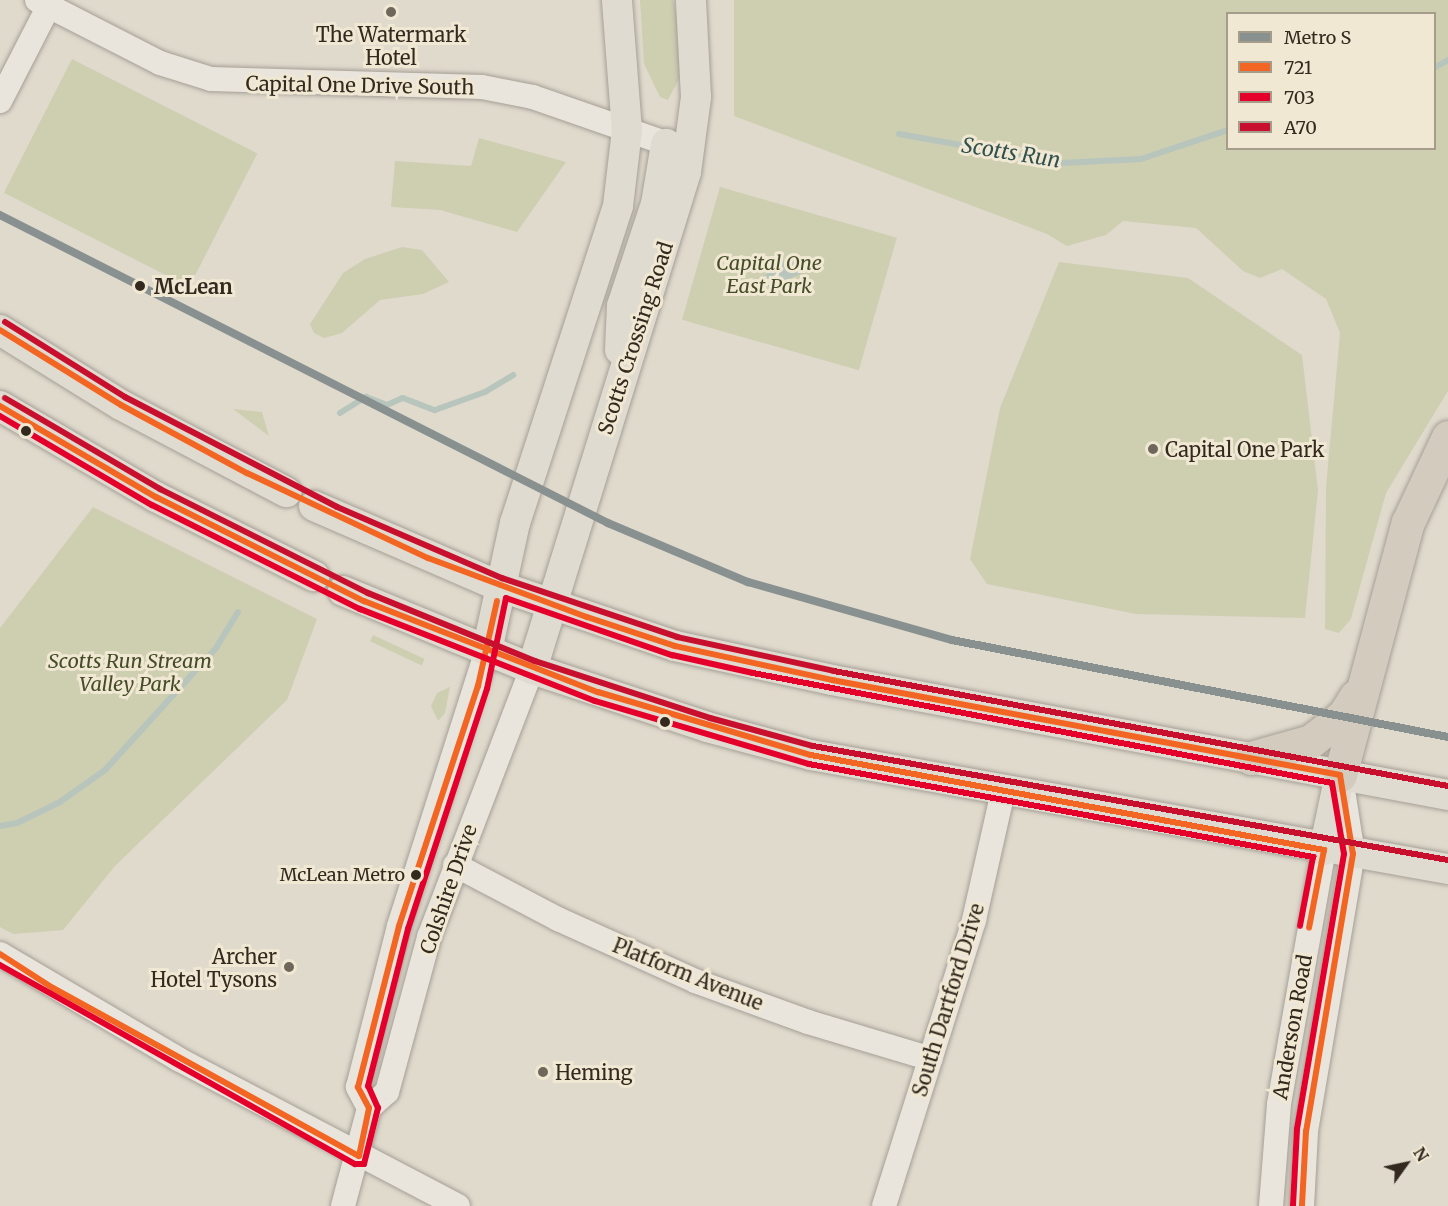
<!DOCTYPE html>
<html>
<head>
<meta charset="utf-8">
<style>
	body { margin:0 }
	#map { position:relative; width:1448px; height:1206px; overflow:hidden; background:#e0dacd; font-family:Merriweather,serif }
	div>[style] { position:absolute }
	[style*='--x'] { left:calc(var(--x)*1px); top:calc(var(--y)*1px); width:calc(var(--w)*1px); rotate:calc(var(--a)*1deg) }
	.green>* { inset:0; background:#ceceb1; transform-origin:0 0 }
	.water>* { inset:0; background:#b7c5bc }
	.stream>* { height:6px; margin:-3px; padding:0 3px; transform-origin:3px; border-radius:3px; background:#b7c5bc }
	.roads { filter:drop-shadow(0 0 2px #a59f96) drop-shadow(0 0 2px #a59f96) }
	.minor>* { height:24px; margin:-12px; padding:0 12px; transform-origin:12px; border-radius:12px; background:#e9e5dd }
	.major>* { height:30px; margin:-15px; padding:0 15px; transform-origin:15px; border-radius:15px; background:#e0dbd0 }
	.highway>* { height:33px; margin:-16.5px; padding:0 16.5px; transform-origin:16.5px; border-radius:16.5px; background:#d3cbbe }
	.bus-1>* { height:6px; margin:-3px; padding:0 3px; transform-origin:3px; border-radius:3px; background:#f26522 }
	.bus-2>* { height:6px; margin:-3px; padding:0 3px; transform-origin:3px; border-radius:3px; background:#e4002b }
	.bus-3>* { height:6px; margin:-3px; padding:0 3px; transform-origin:3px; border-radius:3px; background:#c8102e }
	.metro-1>* { height:8px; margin:-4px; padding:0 4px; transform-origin:4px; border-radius:4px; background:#889190 }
	.dots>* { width:16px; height:16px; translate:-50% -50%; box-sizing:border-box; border:3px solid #f1e8d3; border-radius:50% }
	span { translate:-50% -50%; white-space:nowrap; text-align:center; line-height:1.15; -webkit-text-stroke:6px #f1e8d3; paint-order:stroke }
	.bus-label { font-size:18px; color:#33291f }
	.right { translate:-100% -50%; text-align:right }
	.poi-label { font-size:20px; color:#33291f }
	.left { translate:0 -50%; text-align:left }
	.street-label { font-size:20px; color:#33291f }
	.park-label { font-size:20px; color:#444d28; font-style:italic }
	.stop-label { font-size:20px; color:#33291f; font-weight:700 }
	.water-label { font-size:21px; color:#30514f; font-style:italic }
	.legend { position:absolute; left:1226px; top:12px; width:210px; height:138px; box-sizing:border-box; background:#f1e8d3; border:2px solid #a59c8b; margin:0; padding:8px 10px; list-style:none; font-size:18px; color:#33291f }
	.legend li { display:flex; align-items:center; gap:12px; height:30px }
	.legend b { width:30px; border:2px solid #a59c8b }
	.north { position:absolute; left:1376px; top:1134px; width:60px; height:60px; -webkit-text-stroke:4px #f1e8d3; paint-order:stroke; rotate:57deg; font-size:16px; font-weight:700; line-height:24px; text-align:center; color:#33291f }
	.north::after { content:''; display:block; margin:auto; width:21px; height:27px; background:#33291f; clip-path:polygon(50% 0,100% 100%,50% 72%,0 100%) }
</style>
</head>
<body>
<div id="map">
	<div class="green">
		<div style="clip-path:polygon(640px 0,673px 0,685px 49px,680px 77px,668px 100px,660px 97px,644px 64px)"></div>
		<div style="clip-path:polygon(evenodd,734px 0,1448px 0,1448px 391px,1386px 493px,1351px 619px,1339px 633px,1325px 629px,1326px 487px,1340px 333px,1326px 299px,1282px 269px,1260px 278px,1243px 271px,1196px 228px,1123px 221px,1106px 235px,1067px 246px,1047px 234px,734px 116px,734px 0,1228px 14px,1434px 14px,1434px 148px,1228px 148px,1228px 14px)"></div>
		<div style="left:72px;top:59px;width:208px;height:150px;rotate:27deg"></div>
		<div style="clip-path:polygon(479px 138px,566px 162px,517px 232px,440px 210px,391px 207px,395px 161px,471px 166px)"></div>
		<div style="left:720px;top:187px;width:184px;height:138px;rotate:16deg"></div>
		<div style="clip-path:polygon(402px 247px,422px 250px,449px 282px,423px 294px,380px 300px,342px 333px,324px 338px,314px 333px,310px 324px,343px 273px,365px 259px)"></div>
		<div style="clip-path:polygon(1059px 262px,1188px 278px,1302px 355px,1318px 490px,1305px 618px,1136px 614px,987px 584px,970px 559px,1000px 408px)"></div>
		<div style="clip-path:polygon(233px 409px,262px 412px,269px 436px)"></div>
		<div style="clip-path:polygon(93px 507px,317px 619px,287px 700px,115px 866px,63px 930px,13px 934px,0 927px,0 628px)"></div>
		<div style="left:373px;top:635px;width:57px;height:7px;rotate:25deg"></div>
		<div style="clip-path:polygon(450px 687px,445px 713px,438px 721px,431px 706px,437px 693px)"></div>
	</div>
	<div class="water">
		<div style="clip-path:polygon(798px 254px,809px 271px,755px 291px,753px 286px,779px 263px)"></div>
	</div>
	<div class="stream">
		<div style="--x:1434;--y:68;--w:16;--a:-30"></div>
		<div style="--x:899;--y:134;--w:166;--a:10.1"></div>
		<div style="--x:1062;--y:163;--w:79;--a:-2.9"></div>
		<div style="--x:1141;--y:159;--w:92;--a:-18.4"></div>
		<div style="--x:340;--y:413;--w:31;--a:-32"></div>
		<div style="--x:366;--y:397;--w:22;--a:21"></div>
		<div style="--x:387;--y:405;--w:17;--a:-24"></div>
		<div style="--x:403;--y:398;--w:34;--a:21"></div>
		<div style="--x:435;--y:410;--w:53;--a:-19.8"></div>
		<div style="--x:485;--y:392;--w:33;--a:-31"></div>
		<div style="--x:0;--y:826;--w:17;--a:-10"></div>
		<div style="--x:17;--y:823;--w:48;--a:-26"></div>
		<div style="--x:60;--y:802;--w:55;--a:-35.4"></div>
		<div style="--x:105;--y:770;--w:165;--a:-47.7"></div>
		<div style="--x:216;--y:648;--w:42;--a:-58.6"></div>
	</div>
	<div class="roads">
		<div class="minor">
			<div style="--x:37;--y:0;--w:138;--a:27.1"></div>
			<div style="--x:160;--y:63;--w:53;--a:17.4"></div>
			<div style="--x:211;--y:79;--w:271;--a:1.7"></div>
			<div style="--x:482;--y:87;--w:52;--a:11.1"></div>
			<div style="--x:533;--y:97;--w:158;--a:19.2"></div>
			<div style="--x:0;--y:101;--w:114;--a:-62.8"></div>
			<div style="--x:455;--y:865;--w:116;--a:27.7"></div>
			<div style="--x:558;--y:919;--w:150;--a:24.3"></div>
			<div style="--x:695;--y:981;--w:120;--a:19.9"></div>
			<div style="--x:808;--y:1022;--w:128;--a:16.7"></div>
			<div style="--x:0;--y:954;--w:207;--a:30.5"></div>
			<div style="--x:178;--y:1059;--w:316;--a:27.7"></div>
			<div style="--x:369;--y:1108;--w:24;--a:-118"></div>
			<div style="--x:358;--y:1087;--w:166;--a:-75.7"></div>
			<div style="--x:399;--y:926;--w:289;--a:-72.3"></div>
			<div style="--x:343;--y:1206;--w:101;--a:-75.1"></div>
			<div style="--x:369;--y:1108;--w:24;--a:-42"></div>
			<div style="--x:387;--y:1092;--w:161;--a:-74.8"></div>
			<div style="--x:429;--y:937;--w:287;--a:-69"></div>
			<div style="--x:884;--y:1206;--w:300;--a:-72.5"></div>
			<div style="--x:974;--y:920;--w:132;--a:-77.3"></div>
			<div style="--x:1271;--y:1206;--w:102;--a:-85.5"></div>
			<div style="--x:1279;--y:1104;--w:258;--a:-80"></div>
			<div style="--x:1302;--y:1206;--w:75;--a:-86.9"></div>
			<div style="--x:1306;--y:1131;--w:281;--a:-80.4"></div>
			<div style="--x:1353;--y:854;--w:71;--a:-98.9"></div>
		</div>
		<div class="major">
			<div style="--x:0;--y:330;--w:142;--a:31.8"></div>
			<div style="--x:121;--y:405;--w:187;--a:27.8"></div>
			<div style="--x:620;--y:350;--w:44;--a:-87.4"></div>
			<div style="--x:622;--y:306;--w:108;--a:-71.6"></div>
			<div style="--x:656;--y:204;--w:61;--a:-80.5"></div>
			<div style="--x:0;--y:406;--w:181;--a:30.3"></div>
			<div style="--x:156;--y:497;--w:177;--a:26.6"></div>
			<div style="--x:314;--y:506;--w:202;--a:23.4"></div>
			<div style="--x:499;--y:586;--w:186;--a:18.8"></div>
			<div style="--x:675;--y:646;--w:161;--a:12.2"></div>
			<div style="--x:832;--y:680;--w:627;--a:10.57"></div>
			<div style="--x:343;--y:591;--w:204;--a:22.4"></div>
			<div style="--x:532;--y:669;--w:184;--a:18.3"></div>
			<div style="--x:707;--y:727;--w:108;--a:15.1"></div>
			<div style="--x:811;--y:755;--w:647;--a:10.15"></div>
			<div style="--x:487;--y:651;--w:131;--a:-77.7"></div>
			<div style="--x:515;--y:523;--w:333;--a:-72"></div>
			<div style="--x:618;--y:206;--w:76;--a:-83.2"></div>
			<div style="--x:627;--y:131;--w:131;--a:-94.4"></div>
			<div style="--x:532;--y:669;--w:520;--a:-72.78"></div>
			<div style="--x:686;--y:172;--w:76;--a:-82.4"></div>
			<div style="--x:696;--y:97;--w:97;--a:-93"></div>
			<div style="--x:1324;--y:850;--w:77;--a:-78"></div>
		</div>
		<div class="highway">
			<div style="--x:1251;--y:758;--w:62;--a:-15.8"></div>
			<div style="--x:1311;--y:741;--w:42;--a:-38.2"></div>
			<div style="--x:1344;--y:715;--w:22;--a:-58"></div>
			<div style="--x:1340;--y:775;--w:262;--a:-75"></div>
			<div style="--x:1408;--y:522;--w:94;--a:-64.8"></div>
		</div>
	</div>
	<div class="bus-1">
		<div style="--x:0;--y:330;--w:142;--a:31.8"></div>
		<div style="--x:121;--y:405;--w:143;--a:28.4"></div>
		<div style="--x:247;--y:473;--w:200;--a:25.2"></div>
		<div style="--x:428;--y:558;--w:170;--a:20.4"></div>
		<div style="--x:587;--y:617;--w:93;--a:18.2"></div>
		<div style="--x:675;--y:646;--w:161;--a:12.2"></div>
		<div style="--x:832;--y:680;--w:517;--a:10.59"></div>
		<div style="--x:1340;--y:775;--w:80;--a:80.7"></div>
		<div style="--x:1353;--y:854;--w:281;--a:99.6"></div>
		<div style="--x:1306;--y:1131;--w:75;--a:93.1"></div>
		<div style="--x:0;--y:406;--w:181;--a:30.3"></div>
		<div style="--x:156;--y:497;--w:233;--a:26.6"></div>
		<div style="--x:364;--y:601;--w:251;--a:21.3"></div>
		<div style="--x:598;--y:692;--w:222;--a:16.5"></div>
		<div style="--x:811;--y:755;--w:522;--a:10.49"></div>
		<div style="--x:1324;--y:850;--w:79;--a:100.9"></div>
		<div style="--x:0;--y:954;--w:63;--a:32.7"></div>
		<div style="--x:53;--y:988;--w:349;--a:28.8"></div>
		<div style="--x:359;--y:1156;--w:49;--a:-78.2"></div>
		<div style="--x:369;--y:1108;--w:24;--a:-118"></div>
		<div style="--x:358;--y:1087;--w:166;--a:-75.7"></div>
		<div style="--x:399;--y:926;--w:253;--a:-71.8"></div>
		<div style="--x:478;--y:686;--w:87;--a:-77.4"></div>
	</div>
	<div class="bus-2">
		<div style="--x:0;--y:416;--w:176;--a:30.4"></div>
		<div style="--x:152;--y:505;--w:233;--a:26.6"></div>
		<div style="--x:360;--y:609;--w:252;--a:21.4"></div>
		<div style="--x:595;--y:701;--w:223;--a:16.4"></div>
		<div style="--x:809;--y:764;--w:513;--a:10.45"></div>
		<div style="--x:1313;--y:857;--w:70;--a:100.7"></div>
		<div style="--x:0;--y:965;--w:407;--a:29.3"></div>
		<div style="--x:355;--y:1164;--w:9;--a:0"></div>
		<div style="--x:364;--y:1164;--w:58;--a:-76"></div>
		<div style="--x:378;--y:1108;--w:24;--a:-114"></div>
		<div style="--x:368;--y:1086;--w:162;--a:-75.7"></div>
		<div style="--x:408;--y:929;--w:253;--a:-71.8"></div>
		<div style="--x:487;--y:689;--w:93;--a:-78.2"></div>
		<div style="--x:506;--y:598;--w:176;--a:19"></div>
		<div style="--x:672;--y:655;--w:83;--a:12.5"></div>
		<div style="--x:753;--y:673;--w:589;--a:10.76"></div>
		<div style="--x:1332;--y:783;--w:72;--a:80.4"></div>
		<div style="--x:1344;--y:854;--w:279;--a:99.7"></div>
		<div style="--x:1297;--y:1129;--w:77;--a:93"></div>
	</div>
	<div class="bus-3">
		<div style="--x:5;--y:322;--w:142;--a:32"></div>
		<div style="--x:125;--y:397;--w:239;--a:27.4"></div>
		<div style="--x:337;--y:507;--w:180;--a:23.3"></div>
		<div style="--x:502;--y:578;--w:185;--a:18.6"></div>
		<div style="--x:677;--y:637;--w:161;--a:12.2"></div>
		<div style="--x:834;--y:671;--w:625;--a:10.61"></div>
		<div style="--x:5;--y:398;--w:180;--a:30.4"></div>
		<div style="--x:160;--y:489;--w:233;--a:26.6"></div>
		<div style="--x:368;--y:593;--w:180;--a:22.2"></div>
		<div style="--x:535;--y:661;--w:184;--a:18"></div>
		<div style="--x:710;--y:718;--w:107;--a:15.2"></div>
		<div style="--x:813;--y:746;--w:645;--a:10.18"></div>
	</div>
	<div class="metro-1">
		<div style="--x:0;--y:215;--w:682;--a:26.87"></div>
		<div style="--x:608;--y:523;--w:152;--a:22.9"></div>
		<div style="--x:748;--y:582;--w:212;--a:15.9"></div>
		<div style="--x:952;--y:640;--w:505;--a:11.07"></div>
	</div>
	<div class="dots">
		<div style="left:391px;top:12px;background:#70675c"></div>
		<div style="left:140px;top:286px;background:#33291f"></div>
		<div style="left:26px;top:431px;background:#33291f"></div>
		<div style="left:1153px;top:449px;background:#70675c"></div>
		<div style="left:665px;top:722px;background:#33291f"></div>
		<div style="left:416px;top:875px;background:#33291f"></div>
		<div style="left:289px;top:967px;background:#70675c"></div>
		<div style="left:543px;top:1072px;background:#70675c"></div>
	</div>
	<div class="bus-label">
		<span class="right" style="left:405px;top:875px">McLean Metro</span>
	</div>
	<div class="poi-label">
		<span style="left:391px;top:46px">The Watermark<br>Hotel</span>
		<span class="left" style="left:1165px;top:449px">Capital One Park</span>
		<span class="right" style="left:277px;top:968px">Archer<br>Hotel Tysons</span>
		<span class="left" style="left:555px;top:1072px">Heming</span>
	</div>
	<div class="street-label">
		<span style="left:360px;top:85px;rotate:1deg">Capital One Drive South</span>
		<span style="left:635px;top:338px;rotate:-72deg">Scotts Crossing Road</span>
		<span style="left:448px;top:889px;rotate:-71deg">Colshire Drive</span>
		<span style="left:688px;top:974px;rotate:22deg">Platform Avenue</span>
		<span style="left:948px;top:1000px;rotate:-73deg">South Dartford Drive</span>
		<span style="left:1292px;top:1027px;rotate:-80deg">Anderson Road</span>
	</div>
	<div class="park-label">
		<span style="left:769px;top:274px">Capital One<br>East Park</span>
		<span style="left:130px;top:672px">Scotts Run Stream<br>Valley Park</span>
	</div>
	<div class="stop-label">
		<span class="left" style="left:154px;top:286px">McLean</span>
	</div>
	<div class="water-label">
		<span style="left:1011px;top:153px;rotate:9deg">Scotts Run</span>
	</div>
	<ul class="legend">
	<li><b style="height:8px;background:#889190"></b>Metro S</li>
	<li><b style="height:8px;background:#f26522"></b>721</li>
	<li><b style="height:8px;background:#e4002b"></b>703</li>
	<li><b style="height:8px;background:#c8102e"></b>A70</li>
	</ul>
	<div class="north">N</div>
</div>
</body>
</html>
